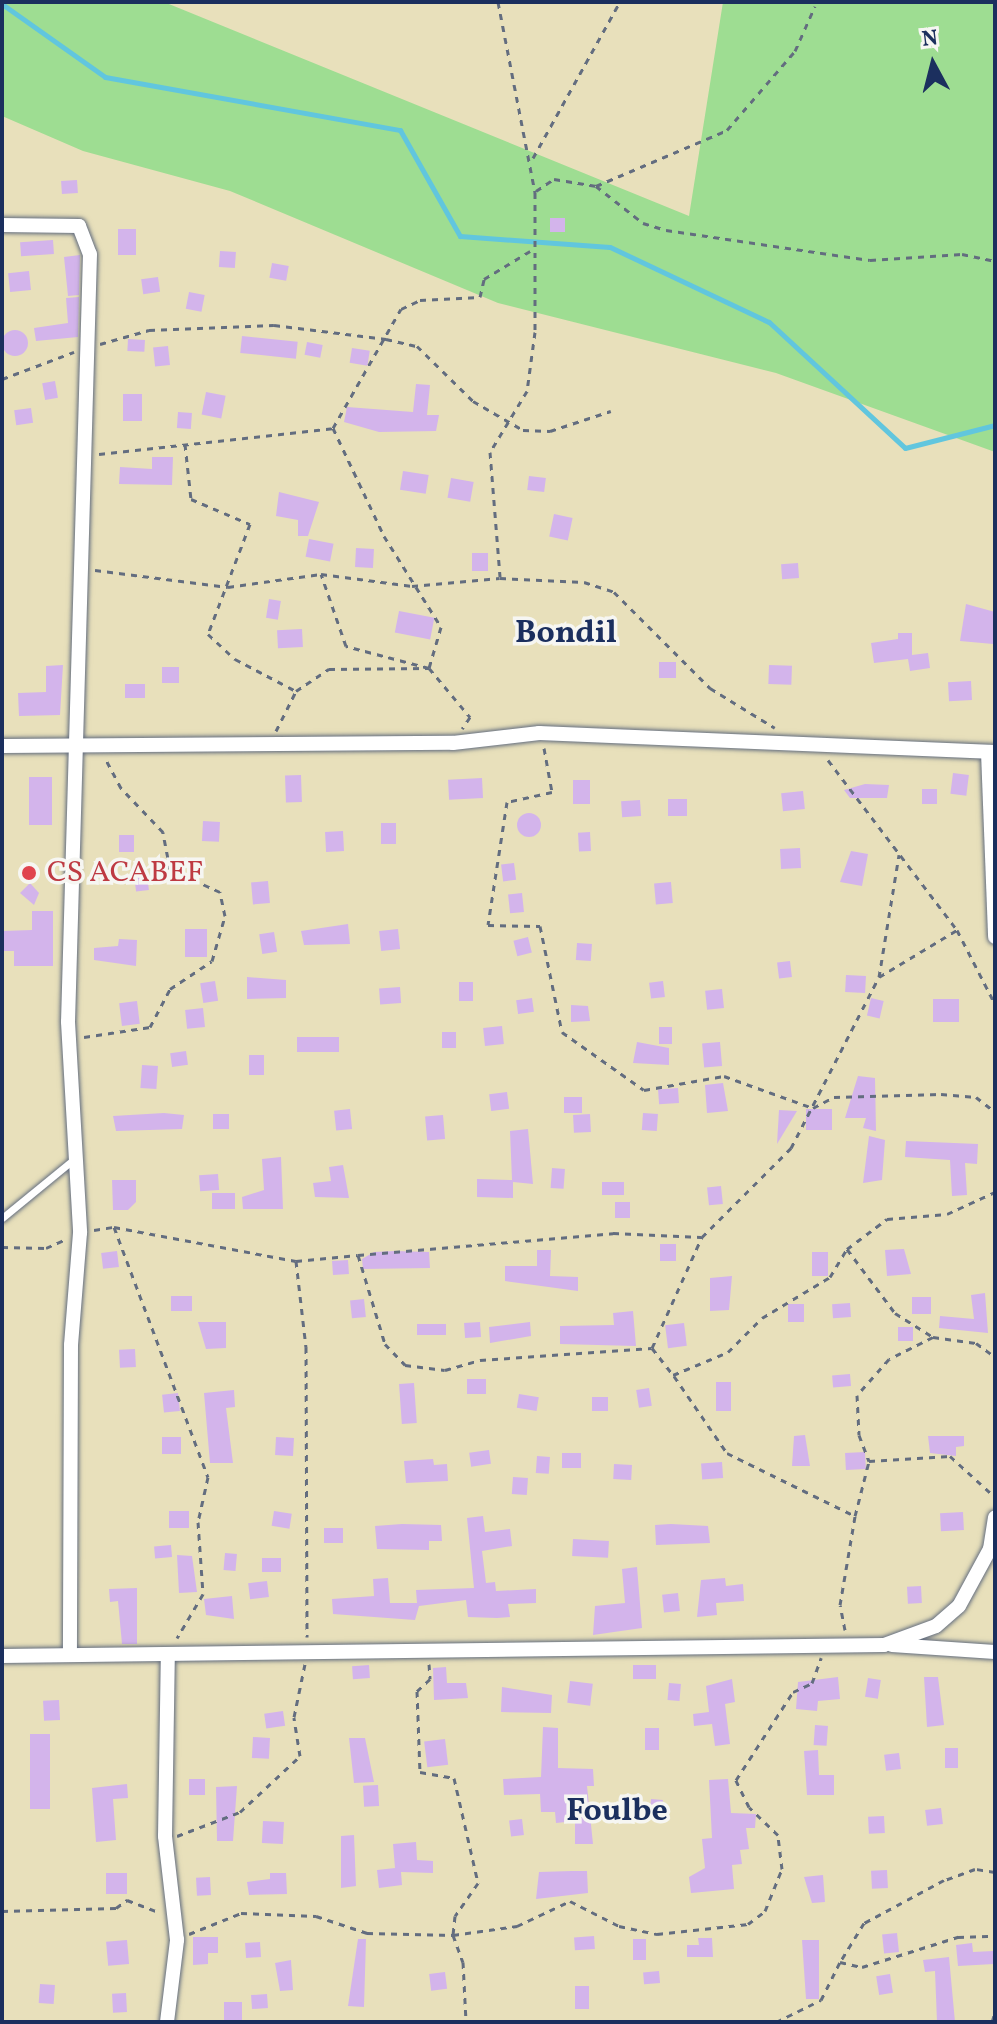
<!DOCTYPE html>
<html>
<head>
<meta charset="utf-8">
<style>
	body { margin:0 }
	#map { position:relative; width:997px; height:2024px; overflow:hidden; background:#e8e0bb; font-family:Vollkorn,serif }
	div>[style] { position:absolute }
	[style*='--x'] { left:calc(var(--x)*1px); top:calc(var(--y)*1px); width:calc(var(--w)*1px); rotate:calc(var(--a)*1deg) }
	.green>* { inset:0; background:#9edd92 }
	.stream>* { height:5px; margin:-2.5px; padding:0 2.5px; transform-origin:2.5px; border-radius:2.5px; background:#61c6de }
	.building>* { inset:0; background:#d3b4eb; transform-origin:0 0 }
	.round { border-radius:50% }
	.path>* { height:3px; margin-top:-1.5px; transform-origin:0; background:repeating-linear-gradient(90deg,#636d7f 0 6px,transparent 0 12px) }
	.roads { filter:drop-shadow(0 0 2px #636d7f) drop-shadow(0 0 2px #636d7f) }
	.service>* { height:7px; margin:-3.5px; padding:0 3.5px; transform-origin:3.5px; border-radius:3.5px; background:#fff }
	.minor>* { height:14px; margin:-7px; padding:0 7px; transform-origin:7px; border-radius:7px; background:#fff }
	.dots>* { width:22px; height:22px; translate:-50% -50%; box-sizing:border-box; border:4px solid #f6f6f2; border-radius:50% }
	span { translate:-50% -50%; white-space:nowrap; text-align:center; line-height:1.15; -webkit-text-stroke:7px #f6f6f2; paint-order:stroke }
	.health-label { font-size:30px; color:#be3a42 }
	.left { translate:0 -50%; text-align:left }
	.neighbourhood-label { font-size:32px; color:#1b2f5e; font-weight:700 }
	.frame { position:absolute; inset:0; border:4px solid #1b2f5e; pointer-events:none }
	.north { position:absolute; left:893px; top:24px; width:80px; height:80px; -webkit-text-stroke:6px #f6f6f2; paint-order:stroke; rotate:353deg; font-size:22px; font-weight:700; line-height:32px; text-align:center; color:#1b2f5e }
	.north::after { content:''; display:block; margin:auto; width:28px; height:36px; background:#1b2f5e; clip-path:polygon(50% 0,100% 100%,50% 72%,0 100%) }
</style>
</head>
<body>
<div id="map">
	<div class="green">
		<div style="clip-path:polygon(2px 2px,164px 2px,689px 216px,723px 2px,995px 2px,995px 452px,776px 373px,498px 303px,230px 191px,83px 151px,2px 116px)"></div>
	</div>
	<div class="stream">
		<div style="--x:2;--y:4;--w:126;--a:35.3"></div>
		<div style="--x:105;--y:77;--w:300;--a:10.2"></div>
		<div style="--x:400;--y:130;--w:122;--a:60.5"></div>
		<div style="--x:460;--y:236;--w:150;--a:4.2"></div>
		<div style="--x:610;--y:247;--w:176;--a:25.3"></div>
		<div style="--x:769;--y:322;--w:185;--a:42.8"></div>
		<div style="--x:905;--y:448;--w:93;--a:-14.3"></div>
	</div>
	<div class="building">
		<div style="left:77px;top:180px;width:13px;height:16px;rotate:86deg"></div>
		<div style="left:550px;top:218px;width:15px;height:14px"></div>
		<div style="left:118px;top:229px;width:18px;height:26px"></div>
		<div style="left:53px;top:240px;width:14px;height:33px;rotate:86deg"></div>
		<div style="left:220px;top:251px;width:16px;height:16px;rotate:4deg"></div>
		<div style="clip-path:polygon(80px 255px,79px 295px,68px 296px,64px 257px)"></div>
		<div style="left:272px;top:263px;width:17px;height:15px;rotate:10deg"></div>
		<div style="left:29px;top:271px;width:19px;height:21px;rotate:84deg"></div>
		<div style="left:158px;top:277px;width:15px;height:17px;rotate:82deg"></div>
		<div style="left:189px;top:292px;width:16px;height:17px;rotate:11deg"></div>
		<div style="clip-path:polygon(79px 297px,78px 337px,36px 341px,34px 328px,68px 323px,66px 298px)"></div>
		<div class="round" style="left:2px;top:330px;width:26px;height:26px"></div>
		<div style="left:242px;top:336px;width:56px;height:17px;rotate:6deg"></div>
		<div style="left:128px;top:339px;width:17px;height:12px;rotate:3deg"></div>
		<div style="left:307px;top:342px;width:16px;height:13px;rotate:11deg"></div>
		<div style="left:168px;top:346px;width:19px;height:15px;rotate:84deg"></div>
		<div style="left:352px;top:348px;width:18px;height:15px;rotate:9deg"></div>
		<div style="left:55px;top:381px;width:17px;height:13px;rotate:80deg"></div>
		<div style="clip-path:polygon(416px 384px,430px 385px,427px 415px,439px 415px,436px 431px,379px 432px,344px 422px,347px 407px,413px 412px)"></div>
		<div style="left:206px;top:392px;width:20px;height:23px;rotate:11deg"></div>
		<div style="left:123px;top:394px;width:19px;height:27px"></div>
		<div style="left:31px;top:408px;width:15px;height:17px;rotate:82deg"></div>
		<div style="left:178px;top:412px;width:14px;height:16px;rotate:4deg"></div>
		<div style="clip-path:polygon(152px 457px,173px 457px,172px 485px,119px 484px,120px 467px,152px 469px)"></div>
		<div style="left:403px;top:471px;width:26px;height:19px;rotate:9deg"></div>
		<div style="left:529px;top:476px;width:17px;height:14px;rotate:7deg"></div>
		<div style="left:451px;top:478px;width:23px;height:20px;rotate:10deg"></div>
		<div style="clip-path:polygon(279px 492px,319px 502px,308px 536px,298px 536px,298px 520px,276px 516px)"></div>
		<div style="left:554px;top:514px;width:19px;height:23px;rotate:12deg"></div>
		<div style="left:309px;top:539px;width:25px;height:18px;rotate:11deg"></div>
		<div style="left:356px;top:548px;width:18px;height:19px;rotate:3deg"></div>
		<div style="left:472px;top:553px;width:16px;height:18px"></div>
		<div style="left:798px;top:563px;width:15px;height:17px;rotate:86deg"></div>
		<div style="left:269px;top:599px;width:12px;height:19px;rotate:9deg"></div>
		<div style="clip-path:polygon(966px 604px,995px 612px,993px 644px,960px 641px)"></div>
		<div style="left:399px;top:611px;width:36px;height:22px;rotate:11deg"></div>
		<div style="left:302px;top:629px;width:18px;height:25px;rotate:87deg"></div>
		<div style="clip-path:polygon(898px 633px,912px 633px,912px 655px,928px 653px,930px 668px,910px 671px,908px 659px,874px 663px,871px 643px,898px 639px)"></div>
		<div style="left:659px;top:662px;width:17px;height:16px"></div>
		<div style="clip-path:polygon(63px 665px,60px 715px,19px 716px,18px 693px,46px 692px,46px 666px)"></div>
		<div style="left:769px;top:665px;width:23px;height:19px;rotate:2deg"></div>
		<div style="left:179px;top:667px;width:16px;height:17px;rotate:90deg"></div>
		<div style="left:971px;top:681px;width:19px;height:23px;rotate:87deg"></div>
		<div style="left:125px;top:684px;width:20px;height:14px"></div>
		<div style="left:953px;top:773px;width:16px;height:21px;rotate:7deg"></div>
		<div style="left:301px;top:775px;width:27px;height:16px;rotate:88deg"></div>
		<div style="left:52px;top:777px;width:48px;height:23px;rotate:90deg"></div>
		<div style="left:482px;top:778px;width:20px;height:34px;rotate:87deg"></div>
		<div style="left:590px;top:780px;width:24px;height:17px;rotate:90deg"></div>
		<div style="clip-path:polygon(865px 784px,889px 785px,887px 798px,850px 798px,844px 790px)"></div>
		<div style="left:922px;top:789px;width:15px;height:15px"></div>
		<div style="left:803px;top:791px;width:18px;height:22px;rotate:84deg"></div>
		<div style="left:668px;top:799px;width:19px;height:17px"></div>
		<div style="left:640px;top:800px;width:16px;height:19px;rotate:86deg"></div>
		<div class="round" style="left:517px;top:813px;width:24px;height:24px"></div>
		<div style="left:203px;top:821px;width:17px;height:20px;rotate:3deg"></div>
		<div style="left:381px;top:823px;width:15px;height:21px"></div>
		<div style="left:343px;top:831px;width:20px;height:18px;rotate:87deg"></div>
		<div style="left:590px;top:832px;width:19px;height:12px;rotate:87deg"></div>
		<div style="left:119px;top:835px;width:15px;height:17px"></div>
		<div style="left:800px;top:848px;width:20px;height:20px;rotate:87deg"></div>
		<div style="clip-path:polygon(851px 851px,868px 854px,862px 886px,840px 882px)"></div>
		<div style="left:514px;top:863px;width:17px;height:13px;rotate:83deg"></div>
		<div style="left:147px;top:874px;width:16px;height:13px;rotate:83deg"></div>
		<div style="left:268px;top:881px;width:22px;height:17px;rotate:85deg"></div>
		<div style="left:671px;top:882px;width:21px;height:17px;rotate:85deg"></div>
		<div style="clip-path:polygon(30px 883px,39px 893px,34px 905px,20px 893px)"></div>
		<div style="left:522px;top:893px;width:19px;height:14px;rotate:84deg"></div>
		<div style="clip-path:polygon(32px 911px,53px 911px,53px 966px,14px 966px,14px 951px,2px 951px,2px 931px,32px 930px)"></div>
		<div style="clip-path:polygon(348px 924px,350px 944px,304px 945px,301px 931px)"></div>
		<div style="left:185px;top:929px;width:22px;height:28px"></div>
		<div style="left:398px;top:929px;width:20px;height:19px;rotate:84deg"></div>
		<div style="left:274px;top:932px;width:20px;height:15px;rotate:81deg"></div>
		<div style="left:528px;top:937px;width:16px;height:15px;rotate:76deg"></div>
		<div style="clip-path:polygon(119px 939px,137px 940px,136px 966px,94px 960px,94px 948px,118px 946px)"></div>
		<div style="left:577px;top:943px;width:15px;height:17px;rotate:4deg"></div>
		<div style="left:790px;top:961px;width:16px;height:13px;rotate:83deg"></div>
		<div style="left:846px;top:975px;width:20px;height:17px;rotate:3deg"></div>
		<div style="clip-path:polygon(247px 977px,286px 980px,286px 998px,247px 999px)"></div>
		<div style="left:215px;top:981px;width:20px;height:15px;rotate:81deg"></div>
		<div style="left:663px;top:981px;width:16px;height:14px;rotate:83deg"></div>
		<div style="left:459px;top:982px;width:14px;height:19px"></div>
		<div style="left:400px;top:987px;width:16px;height:21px;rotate:86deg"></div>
		<div style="left:722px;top:989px;width:19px;height:17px;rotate:84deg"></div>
		<div style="left:532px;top:998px;width:14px;height:16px;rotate:82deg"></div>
		<div style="left:871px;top:998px;width:13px;height:18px;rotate:13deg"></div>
		<div style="left:959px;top:999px;width:23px;height:26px;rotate:90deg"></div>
		<div style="left:137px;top:1001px;width:23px;height:18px;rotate:83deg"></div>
		<div style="clip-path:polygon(571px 1005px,588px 1006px,590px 1021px,571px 1022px)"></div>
		<div style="left:203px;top:1008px;width:19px;height:18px;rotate:84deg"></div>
		<div style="left:502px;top:1026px;width:18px;height:19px;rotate:84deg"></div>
		<div style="left:659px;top:1027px;width:13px;height:17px"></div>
		<div style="left:442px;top:1032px;width:14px;height:16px"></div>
		<div style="left:339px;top:1037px;width:15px;height:42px;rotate:90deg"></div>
		<div style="clip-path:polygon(637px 1042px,669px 1048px,669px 1065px,633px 1063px)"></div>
		<div style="left:720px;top:1042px;width:24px;height:18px;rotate:85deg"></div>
		<div style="left:186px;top:1051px;width:14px;height:16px;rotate:82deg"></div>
		<div style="left:249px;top:1055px;width:15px;height:20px"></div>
		<div style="left:142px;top:1065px;width:16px;height:23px;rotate:4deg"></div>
		<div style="clip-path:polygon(858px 1076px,875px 1078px,876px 1131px,863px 1128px,866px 1118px,845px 1118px)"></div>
		<div style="clip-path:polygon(723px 1083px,728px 1111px,707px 1113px,705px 1085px)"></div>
		<div style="left:678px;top:1088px;width:15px;height:20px;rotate:86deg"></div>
		<div style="left:507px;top:1092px;width:17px;height:18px;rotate:83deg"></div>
		<div style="left:564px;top:1097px;width:18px;height:16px"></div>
		<div style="left:350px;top:1109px;width:20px;height:16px;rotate:84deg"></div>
		<div style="left:832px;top:1109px;width:21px;height:26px;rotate:90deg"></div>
		<div style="clip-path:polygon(779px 1110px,797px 1111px,777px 1144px)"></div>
		<div style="clip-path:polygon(164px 1113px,184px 1115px,182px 1129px,116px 1131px,113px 1116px)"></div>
		<div style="left:643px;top:1113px;width:15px;height:17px;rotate:4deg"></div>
		<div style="left:229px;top:1114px;width:15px;height:16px;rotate:90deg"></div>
		<div style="left:590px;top:1114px;width:18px;height:17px;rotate:87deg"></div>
		<div style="left:443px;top:1115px;width:24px;height:18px;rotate:85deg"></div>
		<div style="clip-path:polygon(528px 1129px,533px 1184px,513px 1182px,513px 1198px,477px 1197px,477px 1179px,512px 1180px,510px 1131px)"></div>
		<div style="clip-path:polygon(869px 1136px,885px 1140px,882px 1180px,863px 1183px)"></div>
		<div style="clip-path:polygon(906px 1141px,978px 1144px,977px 1164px,965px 1163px,967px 1195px,952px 1196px,950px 1160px,905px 1157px)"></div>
		<div style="clip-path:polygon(281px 1157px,283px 1209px,243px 1209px,242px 1197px,264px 1190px,262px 1159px)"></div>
		<div style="clip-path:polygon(343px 1165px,349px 1198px,315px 1197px,313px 1183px,331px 1181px,329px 1167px)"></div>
		<div style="left:552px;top:1168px;width:13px;height:20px;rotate:4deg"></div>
		<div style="left:218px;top:1174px;width:16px;height:19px;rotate:86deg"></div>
		<div style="clip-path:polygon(112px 1180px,136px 1180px,136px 1202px,128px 1210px,113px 1210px)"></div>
		<div style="left:624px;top:1182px;width:13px;height:22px;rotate:90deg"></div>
		<div style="left:721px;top:1186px;width:18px;height:14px;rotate:84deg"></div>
		<div style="left:212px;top:1193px;width:23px;height:16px"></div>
		<div style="left:630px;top:1202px;width:16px;height:15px;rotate:90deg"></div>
		<div style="left:660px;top:1244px;width:16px;height:17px"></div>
		<div style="clip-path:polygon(904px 1249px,911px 1274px,887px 1276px,885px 1250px)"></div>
		<div style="clip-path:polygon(537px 1250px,551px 1250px,550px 1276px,578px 1277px,578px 1291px,505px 1281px,505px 1266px,537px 1266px)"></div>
		<div style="left:117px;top:1251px;width:16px;height:16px;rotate:83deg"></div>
		<div style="clip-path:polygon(395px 1251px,429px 1252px,430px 1268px,363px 1269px,362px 1259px,374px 1252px)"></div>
		<div style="left:812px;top:1252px;width:16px;height:24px"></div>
		<div style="left:348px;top:1260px;width:14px;height:16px;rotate:86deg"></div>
		<div style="clip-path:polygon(732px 1276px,729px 1310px,710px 1311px,710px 1278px)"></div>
		<div style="clip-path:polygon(985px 1293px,988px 1333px,939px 1328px,940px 1316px,974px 1319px,971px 1295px)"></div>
		<div style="left:171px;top:1296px;width:21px;height:15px"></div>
		<div style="left:912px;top:1297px;width:19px;height:17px"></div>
		<div style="left:364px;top:1299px;width:18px;height:14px;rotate:84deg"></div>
		<div style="left:850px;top:1303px;width:14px;height:18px;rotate:86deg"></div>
		<div style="left:804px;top:1304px;width:18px;height:16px;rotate:90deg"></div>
		<div style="clip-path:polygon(633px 1311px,636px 1346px,560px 1344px,560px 1326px,614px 1325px,613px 1313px)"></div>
		<div style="clip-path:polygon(198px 1322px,226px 1322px,226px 1348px,206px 1349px)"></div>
		<div style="left:480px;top:1322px;width:15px;height:16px;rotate:86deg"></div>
		<div style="clip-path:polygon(530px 1322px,531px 1336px,490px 1343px,489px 1327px)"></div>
		<div style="left:684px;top:1323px;width:23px;height:19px;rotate:83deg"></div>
		<div style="left:446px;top:1324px;width:11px;height:29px;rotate:90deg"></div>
		<div style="left:898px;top:1327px;width:15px;height:14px"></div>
		<div style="left:135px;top:1349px;width:18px;height:16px;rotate:87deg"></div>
		<div style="left:850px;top:1374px;width:12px;height:18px;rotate:85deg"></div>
		<div style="left:486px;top:1379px;width:15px;height:19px;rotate:90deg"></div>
		<div style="left:716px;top:1382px;width:15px;height:29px"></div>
		<div style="left:414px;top:1383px;width:40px;height:15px;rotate:86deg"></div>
		<div style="left:649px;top:1388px;width:18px;height:13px;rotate:81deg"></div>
		<div style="clip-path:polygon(234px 1390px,235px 1407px,226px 1408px,233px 1463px,210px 1463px,204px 1393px)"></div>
		<div style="left:178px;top:1393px;width:18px;height:16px;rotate:84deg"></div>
		<div style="left:519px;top:1394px;width:20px;height:14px;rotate:9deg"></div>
		<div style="left:592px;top:1397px;width:16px;height:14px"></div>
		<div style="clip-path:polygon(805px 1435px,810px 1466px,792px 1466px,794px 1436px)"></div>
		<div style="clip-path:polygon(928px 1436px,964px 1436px,964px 1446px,956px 1447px,956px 1456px,930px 1453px)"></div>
		<div style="left:162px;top:1437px;width:19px;height:17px"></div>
		<div style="left:276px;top:1437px;width:18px;height:18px;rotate:3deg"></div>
		<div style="left:489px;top:1450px;width:14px;height:20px;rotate:82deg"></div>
		<div style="left:865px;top:1452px;width:17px;height:20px;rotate:87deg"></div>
		<div style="left:562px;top:1453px;width:19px;height:15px"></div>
		<div style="left:537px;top:1456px;width:13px;height:17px;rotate:4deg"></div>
		<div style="clip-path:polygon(433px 1459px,434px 1465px,447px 1464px,448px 1481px,406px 1483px,404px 1461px)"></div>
		<div style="left:722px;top:1462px;width:16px;height:21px;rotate:86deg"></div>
		<div style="left:614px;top:1464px;width:18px;height:15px;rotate:3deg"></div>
		<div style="left:513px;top:1477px;width:15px;height:17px;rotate:4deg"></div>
		<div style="left:169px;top:1511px;width:20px;height:17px"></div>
		<div style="left:274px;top:1511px;width:18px;height:15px;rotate:9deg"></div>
		<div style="left:963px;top:1512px;width:18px;height:23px;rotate:87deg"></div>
		<div style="clip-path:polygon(483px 1516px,485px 1532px,510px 1529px,512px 1546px,482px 1551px,486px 1583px,495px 1582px,496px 1591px,536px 1589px,536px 1603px,508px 1604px,510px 1617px,497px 1618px,468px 1617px,466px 1600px,419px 1606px,415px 1620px,333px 1614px,332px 1599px,374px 1596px,373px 1579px,388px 1578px,390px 1603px,417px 1603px,416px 1590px,474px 1588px,467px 1518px)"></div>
		<div style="clip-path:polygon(402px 1524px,441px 1525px,442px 1541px,429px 1541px,429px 1550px,377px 1549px,375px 1526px)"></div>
		<div style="clip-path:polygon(671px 1524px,708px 1526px,710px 1543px,656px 1545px,655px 1525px)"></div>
		<div style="left:324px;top:1528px;width:19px;height:15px"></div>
		<div style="left:573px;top:1539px;width:36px;height:17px;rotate:3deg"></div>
		<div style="left:171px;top:1545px;width:12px;height:17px;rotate:85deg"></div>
		<div style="left:225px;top:1553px;width:12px;height:17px;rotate:5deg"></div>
		<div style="clip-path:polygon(177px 1555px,192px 1556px,197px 1592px,179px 1593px)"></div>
		<div style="left:262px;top:1558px;width:19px;height:14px"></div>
		<div style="clip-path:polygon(637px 1567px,642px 1628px,593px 1635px,595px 1606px,625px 1603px,622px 1569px)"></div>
		<div style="clip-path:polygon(725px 1578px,726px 1586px,743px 1584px,744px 1601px,716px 1603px,717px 1615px,697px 1617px,701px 1580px)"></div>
		<div style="left:267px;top:1581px;width:16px;height:19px;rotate:83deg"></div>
		<div style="left:921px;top:1586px;width:17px;height:14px;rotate:87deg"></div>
		<div style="clip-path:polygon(137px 1588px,137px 1644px,122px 1644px,118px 1601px,110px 1602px,109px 1589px)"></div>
		<div style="left:678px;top:1593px;width:18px;height:16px;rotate:84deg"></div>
		<div style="clip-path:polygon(232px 1596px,234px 1619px,206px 1615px,204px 1599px)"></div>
		<div style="left:369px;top:1665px;width:13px;height:17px;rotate:86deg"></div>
		<div style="left:633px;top:1665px;width:23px;height:14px"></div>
		<div style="clip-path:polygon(446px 1667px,447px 1683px,466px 1683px,468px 1698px,434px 1700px,433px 1668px)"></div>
		<div style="clip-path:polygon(838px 1677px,840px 1699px,818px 1701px,817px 1711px,796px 1709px,798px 1682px)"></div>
		<div style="clip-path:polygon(924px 1677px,938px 1677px,944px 1725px,927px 1727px)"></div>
		<div style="left:868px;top:1678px;width:13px;height:19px;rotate:9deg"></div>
		<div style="clip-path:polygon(732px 1679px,735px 1702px,725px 1704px,730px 1744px,715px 1746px,712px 1724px,694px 1726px,693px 1714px,709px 1712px,706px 1686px)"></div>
		<div style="left:570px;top:1681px;width:23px;height:22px;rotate:7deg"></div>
		<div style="left:669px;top:1683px;width:12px;height:17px;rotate:5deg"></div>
		<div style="clip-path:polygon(502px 1687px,552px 1695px,551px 1713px,501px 1712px)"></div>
		<div style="left:59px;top:1700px;width:20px;height:16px;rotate:87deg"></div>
		<div style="left:283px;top:1711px;width:15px;height:19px;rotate:82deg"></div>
		<div style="left:815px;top:1725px;width:13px;height:20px;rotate:4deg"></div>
		<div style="clip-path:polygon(543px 1727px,558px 1728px,558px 1768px,593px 1769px,594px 1786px,587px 1786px,593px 1844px,575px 1844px,575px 1821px,556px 1823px,555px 1812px,541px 1812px,540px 1794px,504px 1795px,503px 1779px,541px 1777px)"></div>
		<div style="left:645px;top:1728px;width:14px;height:22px"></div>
		<div style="left:30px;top:1734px;width:20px;height:75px"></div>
		<div style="left:253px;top:1737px;width:17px;height:21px;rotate:3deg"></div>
		<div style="clip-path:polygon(349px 1738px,365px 1738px,374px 1782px,354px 1783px)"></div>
		<div style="left:445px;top:1739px;width:26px;height:21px;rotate:83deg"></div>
		<div style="left:945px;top:1748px;width:13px;height:20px"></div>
		<div style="clip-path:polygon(818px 1750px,819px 1775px,834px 1775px,834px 1795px,807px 1795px,804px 1751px)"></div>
		<div style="left:899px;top:1753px;width:16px;height:15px;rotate:83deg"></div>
		<div style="left:189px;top:1779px;width:16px;height:16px"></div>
		<div style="clip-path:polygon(728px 1779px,731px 1813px,756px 1814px,755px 1828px,746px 1828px,749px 1849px,740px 1850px,742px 1864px,732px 1865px,734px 1889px,691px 1893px,689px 1877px,705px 1868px,702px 1839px,712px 1838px,709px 1780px)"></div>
		<div style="clip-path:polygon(127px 1784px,128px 1798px,113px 1799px,116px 1840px,96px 1842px,92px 1788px)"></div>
		<div style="left:378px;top:1785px;width:21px;height:15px;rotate:87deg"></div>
		<div style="clip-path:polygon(237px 1786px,233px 1841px,217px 1841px,216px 1787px)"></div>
		<div style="left:651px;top:1799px;width:12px;height:19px;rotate:5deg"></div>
		<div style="left:941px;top:1808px;width:16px;height:16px;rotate:83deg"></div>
		<div style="left:884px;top:1816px;width:17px;height:16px;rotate:87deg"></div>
		<div style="left:522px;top:1819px;width:16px;height:13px;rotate:83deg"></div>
		<div style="left:263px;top:1821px;width:21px;height:22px;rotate:3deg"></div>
		<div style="clip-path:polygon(354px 1835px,356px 1886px,341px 1888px,341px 1836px)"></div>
		<div style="clip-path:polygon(416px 1842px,417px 1860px,433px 1861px,433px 1873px,401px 1872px,402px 1885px,379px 1888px,377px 1870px,395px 1868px,393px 1844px)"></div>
		<div style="left:887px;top:1870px;width:18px;height:16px;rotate:87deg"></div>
		<div style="clip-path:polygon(572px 1871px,587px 1871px,588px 1893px,536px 1899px,539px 1872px)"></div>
		<div style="left:106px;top:1873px;width:21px;height:21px"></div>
		<div style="clip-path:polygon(270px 1873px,286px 1873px,287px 1894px,249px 1895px,247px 1882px,270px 1879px)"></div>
		<div style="clip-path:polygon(823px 1875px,825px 1902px,812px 1903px,804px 1877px)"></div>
		<div style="left:210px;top:1877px;width:18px;height:14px;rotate:87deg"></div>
		<div style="left:897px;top:1933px;width:19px;height:15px;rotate:84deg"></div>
		<div style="left:594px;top:1936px;width:13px;height:20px;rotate:86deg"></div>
		<div style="clip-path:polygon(193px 1937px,218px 1937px,218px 1953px,208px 1953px,208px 1964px,193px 1965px)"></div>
		<div style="clip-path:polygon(698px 1938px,712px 1938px,713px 1957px,687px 1957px,687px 1945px,699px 1945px)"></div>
		<div style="clip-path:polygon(358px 1939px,366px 1939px,364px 2007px,348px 2006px)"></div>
		<div style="left:633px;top:1939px;width:13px;height:21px"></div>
		<div style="left:127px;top:1940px;width:24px;height:21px;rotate:85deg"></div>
		<div style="clip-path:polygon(802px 1940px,819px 1940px,819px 1999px,806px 1999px)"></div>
		<div style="left:260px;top:1942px;width:15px;height:15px;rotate:86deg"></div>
		<div style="clip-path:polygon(972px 1943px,973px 1952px,993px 1951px,994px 1964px,958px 1966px,956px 1945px)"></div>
		<div style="clip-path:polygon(949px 1957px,955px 2022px,937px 2022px,935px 1971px,925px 1972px,923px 1960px)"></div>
		<div style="clip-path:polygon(291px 1960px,293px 1990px,280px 1991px,275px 1963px)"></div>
		<div style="left:659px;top:1971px;width:12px;height:16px;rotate:85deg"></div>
		<div style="left:445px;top:1972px;width:17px;height:16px;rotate:83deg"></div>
		<div style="left:890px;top:1974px;width:19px;height:14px;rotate:81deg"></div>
		<div style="left:40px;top:1984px;width:15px;height:19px;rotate:4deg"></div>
		<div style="left:575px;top:1986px;width:14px;height:23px"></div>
		<div style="left:126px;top:1993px;width:19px;height:14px;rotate:87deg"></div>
		<div style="left:267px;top:1994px;width:14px;height:16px;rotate:86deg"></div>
		<div style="left:224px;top:2002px;width:18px;height:18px"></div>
	</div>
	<div class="path">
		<div style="--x:498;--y:2;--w:194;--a:79"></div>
		<div style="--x:535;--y:192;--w:140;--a:90"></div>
		<div style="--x:535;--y:332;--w:60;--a:97.7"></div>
		<div style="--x:527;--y:391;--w:71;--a:121.2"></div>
		<div style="--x:490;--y:452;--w:125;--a:85.4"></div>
		<div style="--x:533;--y:158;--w:179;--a:-60.9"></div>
		<div style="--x:596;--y:186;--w:60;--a:38.2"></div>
		<div style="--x:643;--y:223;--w:24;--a:17"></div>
		<div style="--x:666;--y:230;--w:206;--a:8.4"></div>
		<div style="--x:870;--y:260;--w:92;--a:-3.7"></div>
		<div style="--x:962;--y:254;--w:34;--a:12"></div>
		<div style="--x:536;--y:191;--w:22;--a:-34"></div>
		<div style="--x:554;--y:179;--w:43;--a:9.5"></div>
		<div style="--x:596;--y:186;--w:142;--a:-23.1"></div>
		<div style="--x:727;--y:130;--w:104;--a:-49.3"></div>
		<div style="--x:795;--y:51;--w:49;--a:-66"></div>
		<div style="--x:100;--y:344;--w:51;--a:-15.9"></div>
		<div style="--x:149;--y:330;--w:125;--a:-2.3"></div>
		<div style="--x:274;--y:325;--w:113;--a:7.1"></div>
		<div style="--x:386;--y:339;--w:32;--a:13"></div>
		<div style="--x:417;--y:346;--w:78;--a:44.5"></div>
		<div style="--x:473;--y:401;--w:58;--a:30.1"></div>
		<div style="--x:523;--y:430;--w:27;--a:2"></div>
		<div style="--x:550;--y:431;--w:64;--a:-18.2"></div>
		<div style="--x:2;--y:379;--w:77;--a:-20.6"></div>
		<div style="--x:333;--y:428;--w:119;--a:64.7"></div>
		<div style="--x:384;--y:536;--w:107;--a:57.9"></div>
		<div style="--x:441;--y:627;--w:43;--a:106.3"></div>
		<div style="--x:429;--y:668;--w:64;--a:50.1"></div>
		<div style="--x:470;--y:717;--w:14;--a:124"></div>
		<div style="--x:185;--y:444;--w:55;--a:83.8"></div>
		<div style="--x:191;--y:499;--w:64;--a:23"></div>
		<div style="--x:250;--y:524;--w:118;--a:110.9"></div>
		<div style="--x:208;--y:634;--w:37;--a:43"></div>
		<div style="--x:235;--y:659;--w:69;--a:27.7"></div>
		<div style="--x:99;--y:454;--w:235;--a:-6.3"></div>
		<div style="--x:333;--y:428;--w:137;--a:-60.3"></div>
		<div style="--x:401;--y:309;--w:21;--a:-25"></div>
		<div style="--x:420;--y:300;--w:60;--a:-2.9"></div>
		<div style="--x:480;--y:297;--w:18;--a:-77"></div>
		<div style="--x:484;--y:279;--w:54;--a:-31.3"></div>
		<div style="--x:95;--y:570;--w:134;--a:7.3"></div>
		<div style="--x:228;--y:587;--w:94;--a:-8"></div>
		<div style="--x:321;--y:574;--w:92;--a:7.5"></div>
		<div style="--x:412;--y:586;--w:88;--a:-5.2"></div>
		<div style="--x:500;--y:578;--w:84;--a:2.7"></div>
		<div style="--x:584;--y:582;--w:32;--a:18"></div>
		<div style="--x:614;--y:592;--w:136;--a:45"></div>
		<div style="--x:710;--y:688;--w:76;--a:31.6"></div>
		<div style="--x:276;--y:731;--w:45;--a:-63.4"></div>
		<div style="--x:296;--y:691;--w:40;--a:-34"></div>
		<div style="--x:329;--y:669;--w:100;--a:-0.6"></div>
		<div style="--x:429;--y:668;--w:86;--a:-165.2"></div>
		<div style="--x:346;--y:646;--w:76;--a:-109.1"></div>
		<div style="--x:544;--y:748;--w:45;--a:79.7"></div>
		<div style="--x:552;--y:792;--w:46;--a:167.5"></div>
		<div style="--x:507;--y:802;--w:124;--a:98.8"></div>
		<div style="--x:488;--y:925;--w:52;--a:1.1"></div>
		<div style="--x:540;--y:926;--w:108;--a:78.3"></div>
		<div style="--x:562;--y:1032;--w:100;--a:35.3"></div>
		<div style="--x:644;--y:1090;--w:81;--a:-9.9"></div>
		<div style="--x:724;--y:1076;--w:95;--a:19.8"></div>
		<div style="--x:813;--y:1108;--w:24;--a:-28"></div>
		<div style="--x:834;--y:1097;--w:107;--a:-1.6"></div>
		<div style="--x:941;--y:1094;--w:35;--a:5"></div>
		<div style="--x:976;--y:1097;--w:24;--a:38"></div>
		<div style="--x:828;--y:760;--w:213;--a:52.8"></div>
		<div style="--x:957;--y:930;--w:83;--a:62.8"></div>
		<div style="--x:879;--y:977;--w:124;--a:-80.7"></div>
		<div style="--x:84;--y:1037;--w:67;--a:-8.6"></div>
		<div style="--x:150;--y:1027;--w:43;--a:-62.2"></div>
		<div style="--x:170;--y:989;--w:50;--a:-33.7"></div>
		<div style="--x:212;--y:961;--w:47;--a:-73.9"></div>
		<div style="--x:225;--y:916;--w:25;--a:-102"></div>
		<div style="--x:220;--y:892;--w:55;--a:-155.3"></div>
		<div style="--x:170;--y:869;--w:38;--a:-101"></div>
		<div style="--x:163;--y:832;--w:61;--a:-133.7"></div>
		<div style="--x:121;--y:788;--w:32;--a:-118"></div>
		<div style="--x:114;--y:1227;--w:267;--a:69.4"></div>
		<div style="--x:208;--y:1477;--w:46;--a:102.5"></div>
		<div style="--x:198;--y:1522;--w:72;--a:86"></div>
		<div style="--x:203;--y:1594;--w:51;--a:120.6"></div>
		<div style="--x:94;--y:1230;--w:20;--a:-9"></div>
		<div style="--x:114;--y:1227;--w:185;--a:10.6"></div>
		<div style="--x:296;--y:1261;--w:62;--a:-5.5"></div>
		<div style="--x:358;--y:1255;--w:93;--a:73.1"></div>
		<div style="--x:385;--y:1344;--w:29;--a:46"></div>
		<div style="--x:405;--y:1365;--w:40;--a:7.1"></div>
		<div style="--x:445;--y:1370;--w:36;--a:-16"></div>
		<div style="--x:480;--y:1360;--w:172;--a:-4"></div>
		<div style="--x:652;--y:1348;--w:34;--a:52"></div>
		<div style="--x:673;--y:1375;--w:60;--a:-22.7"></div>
		<div style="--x:728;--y:1352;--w:48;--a:-45"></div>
		<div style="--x:762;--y:1318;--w:79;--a:-31.1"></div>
		<div style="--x:830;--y:1277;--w:33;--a:-59"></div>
		<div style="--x:847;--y:1249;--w:50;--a:-36.9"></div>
		<div style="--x:887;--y:1219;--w:60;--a:-4.8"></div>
		<div style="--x:947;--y:1214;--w:53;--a:-24.6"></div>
		<div style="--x:2;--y:1247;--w:44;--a:1.3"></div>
		<div style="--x:46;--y:1248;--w:20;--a:-24"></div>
		<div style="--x:847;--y:1249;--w:80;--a:53.1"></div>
		<div style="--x:895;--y:1313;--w:45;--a:32.3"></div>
		<div style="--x:933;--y:1337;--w:43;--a:7.9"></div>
		<div style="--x:976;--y:1343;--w:24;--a:36"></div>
		<div style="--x:358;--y:1255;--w:256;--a:-4.9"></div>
		<div style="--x:613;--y:1233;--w:88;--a:2.6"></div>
		<div style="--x:296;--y:1261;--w:87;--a:83.4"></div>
		<div style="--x:306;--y:1347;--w:290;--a:89.8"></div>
		<div style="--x:933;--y:1337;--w:49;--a:153.4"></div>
		<div style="--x:889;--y:1359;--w:48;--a:131.6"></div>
		<div style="--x:857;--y:1395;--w:40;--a:87.1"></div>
		<div style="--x:859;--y:1435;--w:28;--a:69"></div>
		<div style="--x:869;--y:1461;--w:81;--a:-3.5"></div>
		<div style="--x:950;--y:1456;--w:61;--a:42.3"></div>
		<div style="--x:652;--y:1348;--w:122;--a:-65.8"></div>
		<div style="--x:702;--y:1237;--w:126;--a:-45"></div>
		<div style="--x:791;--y:1148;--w:192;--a:-62.8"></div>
		<div style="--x:879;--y:977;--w:91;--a:-31.1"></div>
		<div style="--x:674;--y:1376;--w:93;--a:55.5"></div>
		<div style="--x:727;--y:1453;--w:143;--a:26.2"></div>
		<div style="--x:855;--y:1516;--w:57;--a:-75.7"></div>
		<div style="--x:845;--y:1630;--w:25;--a:-101"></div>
		<div style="--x:840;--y:1605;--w:90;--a:-80.4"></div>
		<div style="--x:429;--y:1664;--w:15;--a:86"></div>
		<div style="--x:430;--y:1679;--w:18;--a:137"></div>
		<div style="--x:417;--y:1691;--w:81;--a:87.9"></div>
		<div style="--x:420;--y:1772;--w:35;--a:10"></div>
		<div style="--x:454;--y:1778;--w:108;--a:77.1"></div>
		<div style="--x:478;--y:1883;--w:40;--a:124.9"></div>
		<div style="--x:455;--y:1916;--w:19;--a:96"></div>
		<div style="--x:453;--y:1935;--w:29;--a:70"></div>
		<div style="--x:463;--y:1962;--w:60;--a:87.1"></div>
		<div style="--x:177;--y:1836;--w:67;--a:-20.9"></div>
		<div style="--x:240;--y:1812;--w:82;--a:-43"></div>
		<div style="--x:300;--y:1756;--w:39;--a:-99"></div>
		<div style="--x:294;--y:1717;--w:54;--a:-78.3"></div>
		<div style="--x:995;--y:1872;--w:20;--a:-171"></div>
		<div style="--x:975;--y:1869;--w:33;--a:160"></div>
		<div style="--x:944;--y:1880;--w:91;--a:151.7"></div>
		<div style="--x:864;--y:1923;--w:46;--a:121.6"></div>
		<div style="--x:840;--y:1962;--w:23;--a:13"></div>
		<div style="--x:862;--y:1967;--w:101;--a:-17.4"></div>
		<div style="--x:958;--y:1937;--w:37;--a:-2"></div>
		<div style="--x:2;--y:1911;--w:114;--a:-1.5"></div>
		<div style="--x:116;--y:1908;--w:14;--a:-36"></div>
		<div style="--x:127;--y:1900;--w:34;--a:21"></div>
		<div style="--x:189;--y:1934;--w:56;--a:-22"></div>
		<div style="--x:241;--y:1913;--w:75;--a:2.3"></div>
		<div style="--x:316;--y:1916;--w:54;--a:18.4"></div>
		<div style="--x:367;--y:1933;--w:86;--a:1.3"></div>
		<div style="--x:453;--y:1935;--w:65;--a:-8"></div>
		<div style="--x:517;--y:1926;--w:59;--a:-25.3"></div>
		<div style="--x:570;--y:1901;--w:55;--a:27"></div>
		<div style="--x:619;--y:1926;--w:39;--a:12"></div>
		<div style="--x:657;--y:1934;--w:92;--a:-6.3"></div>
		<div style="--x:748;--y:1924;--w:21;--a:-37"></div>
		<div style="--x:765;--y:1911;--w:45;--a:-68"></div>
		<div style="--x:782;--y:1869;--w:34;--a:-97"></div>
		<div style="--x:778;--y:1835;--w:40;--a:-136"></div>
		<div style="--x:749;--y:1807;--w:30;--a:-116"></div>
		<div style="--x:736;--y:1780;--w:105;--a:-57.1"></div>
		<div style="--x:793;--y:1692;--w:21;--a:-25"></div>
		<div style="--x:812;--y:1683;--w:27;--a:-70"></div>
		<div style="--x:340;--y:2022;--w:74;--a:0"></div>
		<div style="--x:580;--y:2022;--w:77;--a:0"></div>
		<div style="--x:776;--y:2022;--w:50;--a:-26.1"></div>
		<div style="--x:821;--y:2000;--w:42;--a:-63.4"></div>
		<div style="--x:992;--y:2022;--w:10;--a:-73"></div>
	</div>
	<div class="roads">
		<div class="service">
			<div style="--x:2;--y:1218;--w:93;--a:-39.3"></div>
		</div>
		<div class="minor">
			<div style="--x:2;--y:225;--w:77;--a:0.7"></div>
			<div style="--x:79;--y:226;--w:30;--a:69"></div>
			<div style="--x:90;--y:254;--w:768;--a:91.64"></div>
			<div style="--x:68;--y:1022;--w:211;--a:86.7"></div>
			<div style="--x:80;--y:1233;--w:112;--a:94.6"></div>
			<div style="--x:71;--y:1345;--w:310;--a:90.2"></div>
			<div style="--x:2;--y:746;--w:451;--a:-0.4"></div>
			<div style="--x:453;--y:743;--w:87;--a:-6.6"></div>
			<div style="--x:539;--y:733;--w:456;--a:2.4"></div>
			<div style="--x:988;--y:752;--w:185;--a:87.8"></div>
			<div style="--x:892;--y:1645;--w:103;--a:3.9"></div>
			<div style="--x:2;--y:1656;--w:882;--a:-0.71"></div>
			<div style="--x:884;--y:1645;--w:55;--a:-20.1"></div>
			<div style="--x:936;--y:1626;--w:30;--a:-41"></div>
			<div style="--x:959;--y:1606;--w:65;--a:-61.5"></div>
			<div style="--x:990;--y:1549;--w:32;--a:-81"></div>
			<div style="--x:167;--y:2022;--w:83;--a:-83"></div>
			<div style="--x:177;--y:1940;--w:105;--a:-96.6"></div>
			<div style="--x:165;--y:1836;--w:182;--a:-89.1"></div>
		</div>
	</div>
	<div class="dots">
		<div style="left:29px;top:873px;background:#e0444e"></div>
	</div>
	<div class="health-label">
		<span class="left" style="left:47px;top:873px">CS ACABEF</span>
	</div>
	<div class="neighbourhood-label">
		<span style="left:566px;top:634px">Bondil</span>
		<span style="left:617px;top:1812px">Foulbe</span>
	</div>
	<div class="frame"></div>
	<div class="north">N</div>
</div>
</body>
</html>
